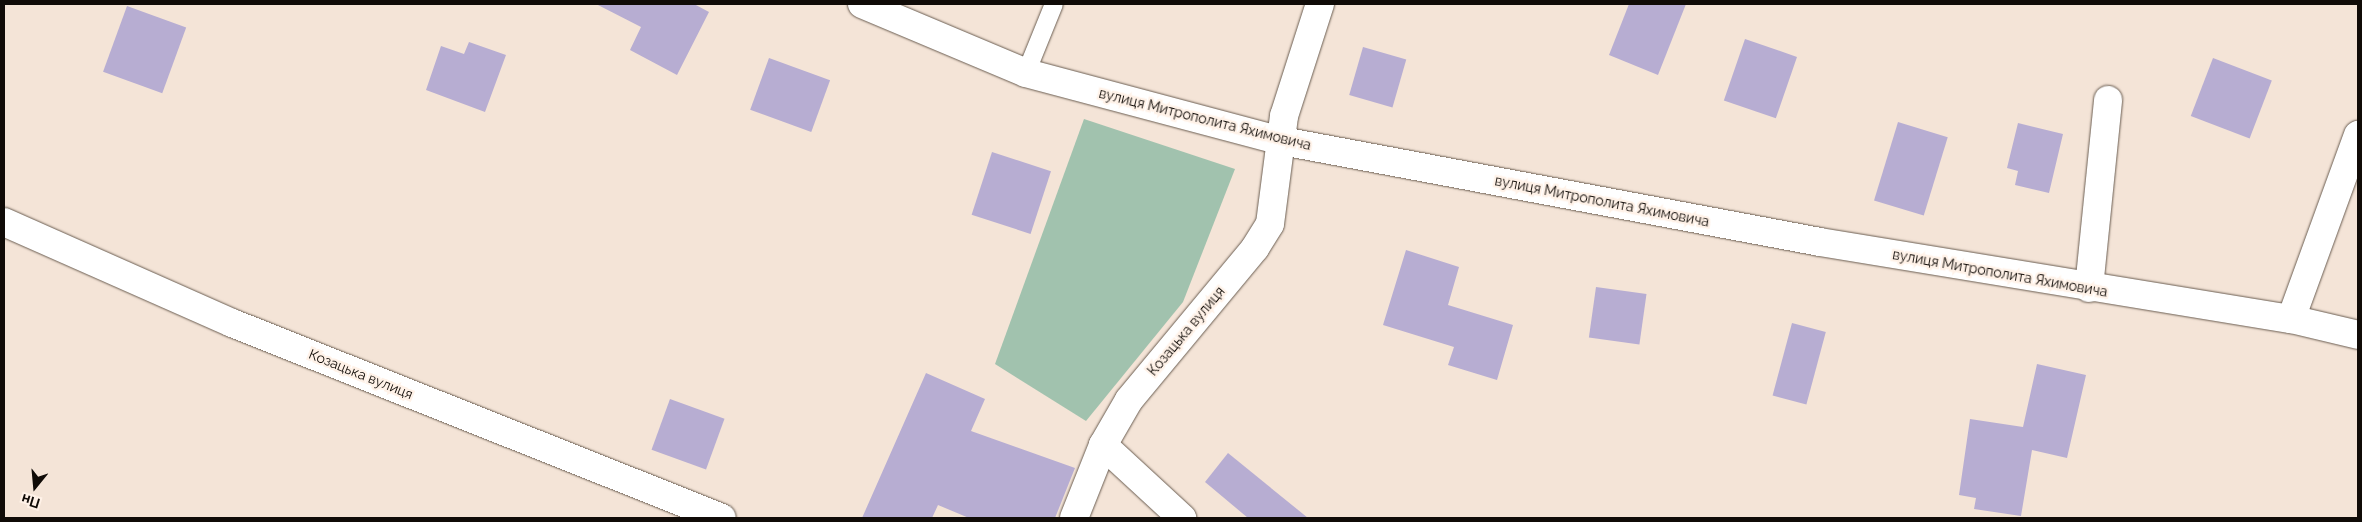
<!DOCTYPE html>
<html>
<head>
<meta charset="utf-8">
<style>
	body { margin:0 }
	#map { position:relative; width:2362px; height:522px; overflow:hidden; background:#f4e4d7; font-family:Raleway,sans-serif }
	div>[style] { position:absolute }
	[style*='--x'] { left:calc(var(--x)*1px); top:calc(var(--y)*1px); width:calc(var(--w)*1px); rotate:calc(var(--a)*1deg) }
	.green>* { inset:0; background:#a1c2ae }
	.building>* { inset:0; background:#b7add2; transform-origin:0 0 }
	.roads { filter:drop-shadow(0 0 1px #6a5d51) drop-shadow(0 0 1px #6a5d51) }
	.service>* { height:18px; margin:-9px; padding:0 9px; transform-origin:9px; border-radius:9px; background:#fff }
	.minor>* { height:28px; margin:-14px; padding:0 14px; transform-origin:14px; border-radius:14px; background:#fff }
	span { translate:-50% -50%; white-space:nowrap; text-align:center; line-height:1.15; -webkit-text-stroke:4.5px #fff2e8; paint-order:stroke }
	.street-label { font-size:14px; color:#100b07 }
	.frame { position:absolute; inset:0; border:5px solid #100b07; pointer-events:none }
	.north { position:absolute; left:10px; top:462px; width:50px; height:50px; -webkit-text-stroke:4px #fff2e8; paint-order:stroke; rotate:197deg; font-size:14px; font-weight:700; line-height:20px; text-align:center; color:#100b07 }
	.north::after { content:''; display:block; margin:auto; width:18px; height:22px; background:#100b07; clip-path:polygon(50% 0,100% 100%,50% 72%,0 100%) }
</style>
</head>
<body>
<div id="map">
	<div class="green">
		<div style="clip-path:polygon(1084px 119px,1235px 169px,1183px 302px,1086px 421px,995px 364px)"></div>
	</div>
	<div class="building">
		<div style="clip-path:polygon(596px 4px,694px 4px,709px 12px,677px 75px,630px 50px,641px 27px)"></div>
		<div style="clip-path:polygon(1629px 4px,1686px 4px,1658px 75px,1609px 55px)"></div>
		<div style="left:127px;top:6px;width:63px;height:70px;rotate:20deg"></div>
		<div style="left:1745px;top:39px;width:55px;height:65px;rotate:19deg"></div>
		<div style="clip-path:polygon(469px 42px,506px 55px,485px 112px,426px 90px,441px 46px,464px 54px)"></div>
		<div style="left:1363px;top:47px;width:45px;height:50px;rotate:16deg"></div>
		<div style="left:769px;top:58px;width:65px;height:55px;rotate:20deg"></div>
		<div style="left:2213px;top:58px;width:63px;height:62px;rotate:21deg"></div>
		<div style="left:1898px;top:122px;width:52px;height:82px;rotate:17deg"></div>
		<div style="clip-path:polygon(2018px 123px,2063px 134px,2049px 193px,2015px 185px,2018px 171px,2007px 168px)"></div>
		<div style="left:992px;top:152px;width:62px;height:66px;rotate:18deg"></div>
		<div style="clip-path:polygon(1406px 250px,1459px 267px,1448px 305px,1513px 325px,1497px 380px,1448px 365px,1454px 347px,1383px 325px)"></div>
		<div style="left:1596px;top:287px;width:51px;height:51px;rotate:8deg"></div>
		<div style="left:1792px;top:323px;width:35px;height:75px;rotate:15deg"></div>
		<div style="clip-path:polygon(2037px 364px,2086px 375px,2067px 458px,2032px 450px,2021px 516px,1974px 509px,1976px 498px,1959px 495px,1970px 419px,2023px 427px)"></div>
		<div style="clip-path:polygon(926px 373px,985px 399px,971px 431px,1075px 468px,1055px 518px,969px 518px,938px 505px,932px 518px,862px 518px)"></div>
		<div style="left:670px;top:399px;width:58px;height:54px;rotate:20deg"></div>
		<div style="clip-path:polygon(1228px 453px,1308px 518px,1248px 518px,1205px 482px)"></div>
	</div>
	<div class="roads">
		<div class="service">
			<div style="--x:1026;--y:73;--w:74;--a:-67.9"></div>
		</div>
		<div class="minor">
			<div style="--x:862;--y:4;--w:178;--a:22.8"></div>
			<div style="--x:1026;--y:73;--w:265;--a:14.9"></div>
			<div style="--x:1282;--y:141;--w:547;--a:10.63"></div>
			<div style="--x:1820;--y:242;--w:477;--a:9.3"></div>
			<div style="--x:2291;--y:319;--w:69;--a:13.4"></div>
			<div style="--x:4;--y:222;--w:249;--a:23.9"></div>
			<div style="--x:232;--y:323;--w:527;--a:21.7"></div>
			<div style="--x:2089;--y:288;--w:189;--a:-84.2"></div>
			<div style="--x:2291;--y:319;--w:196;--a:-70"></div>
			<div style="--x:1103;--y:445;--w:108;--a:42.7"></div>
			<div style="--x:1074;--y:518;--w:79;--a:-68.3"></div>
			<div style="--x:1103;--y:445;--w:52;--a:-60"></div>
			<div style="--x:1129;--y:400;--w:197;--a:-50.3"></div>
			<div style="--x:1255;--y:248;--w:28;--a:-58"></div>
			<div style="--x:1270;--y:224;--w:109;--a:-82.6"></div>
			<div style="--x:1284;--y:116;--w:118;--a:-72.2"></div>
		</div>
	</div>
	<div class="street-label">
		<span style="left:1205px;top:119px;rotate:14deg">вулиця Митрополита Яхимовича</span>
		<span style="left:1602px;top:201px;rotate:11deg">вулиця Митрополита Яхимовича</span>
		<span style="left:2000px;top:273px;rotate:10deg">вулиця Митрополита Яхимовича</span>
		<span style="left:1186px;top:331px;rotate:-50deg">Козацька вулиця</span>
		<span style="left:361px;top:374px;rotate:22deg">Козацька вулиця</span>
	</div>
	<div class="frame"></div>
	<div class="north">Пн</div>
</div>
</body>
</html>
